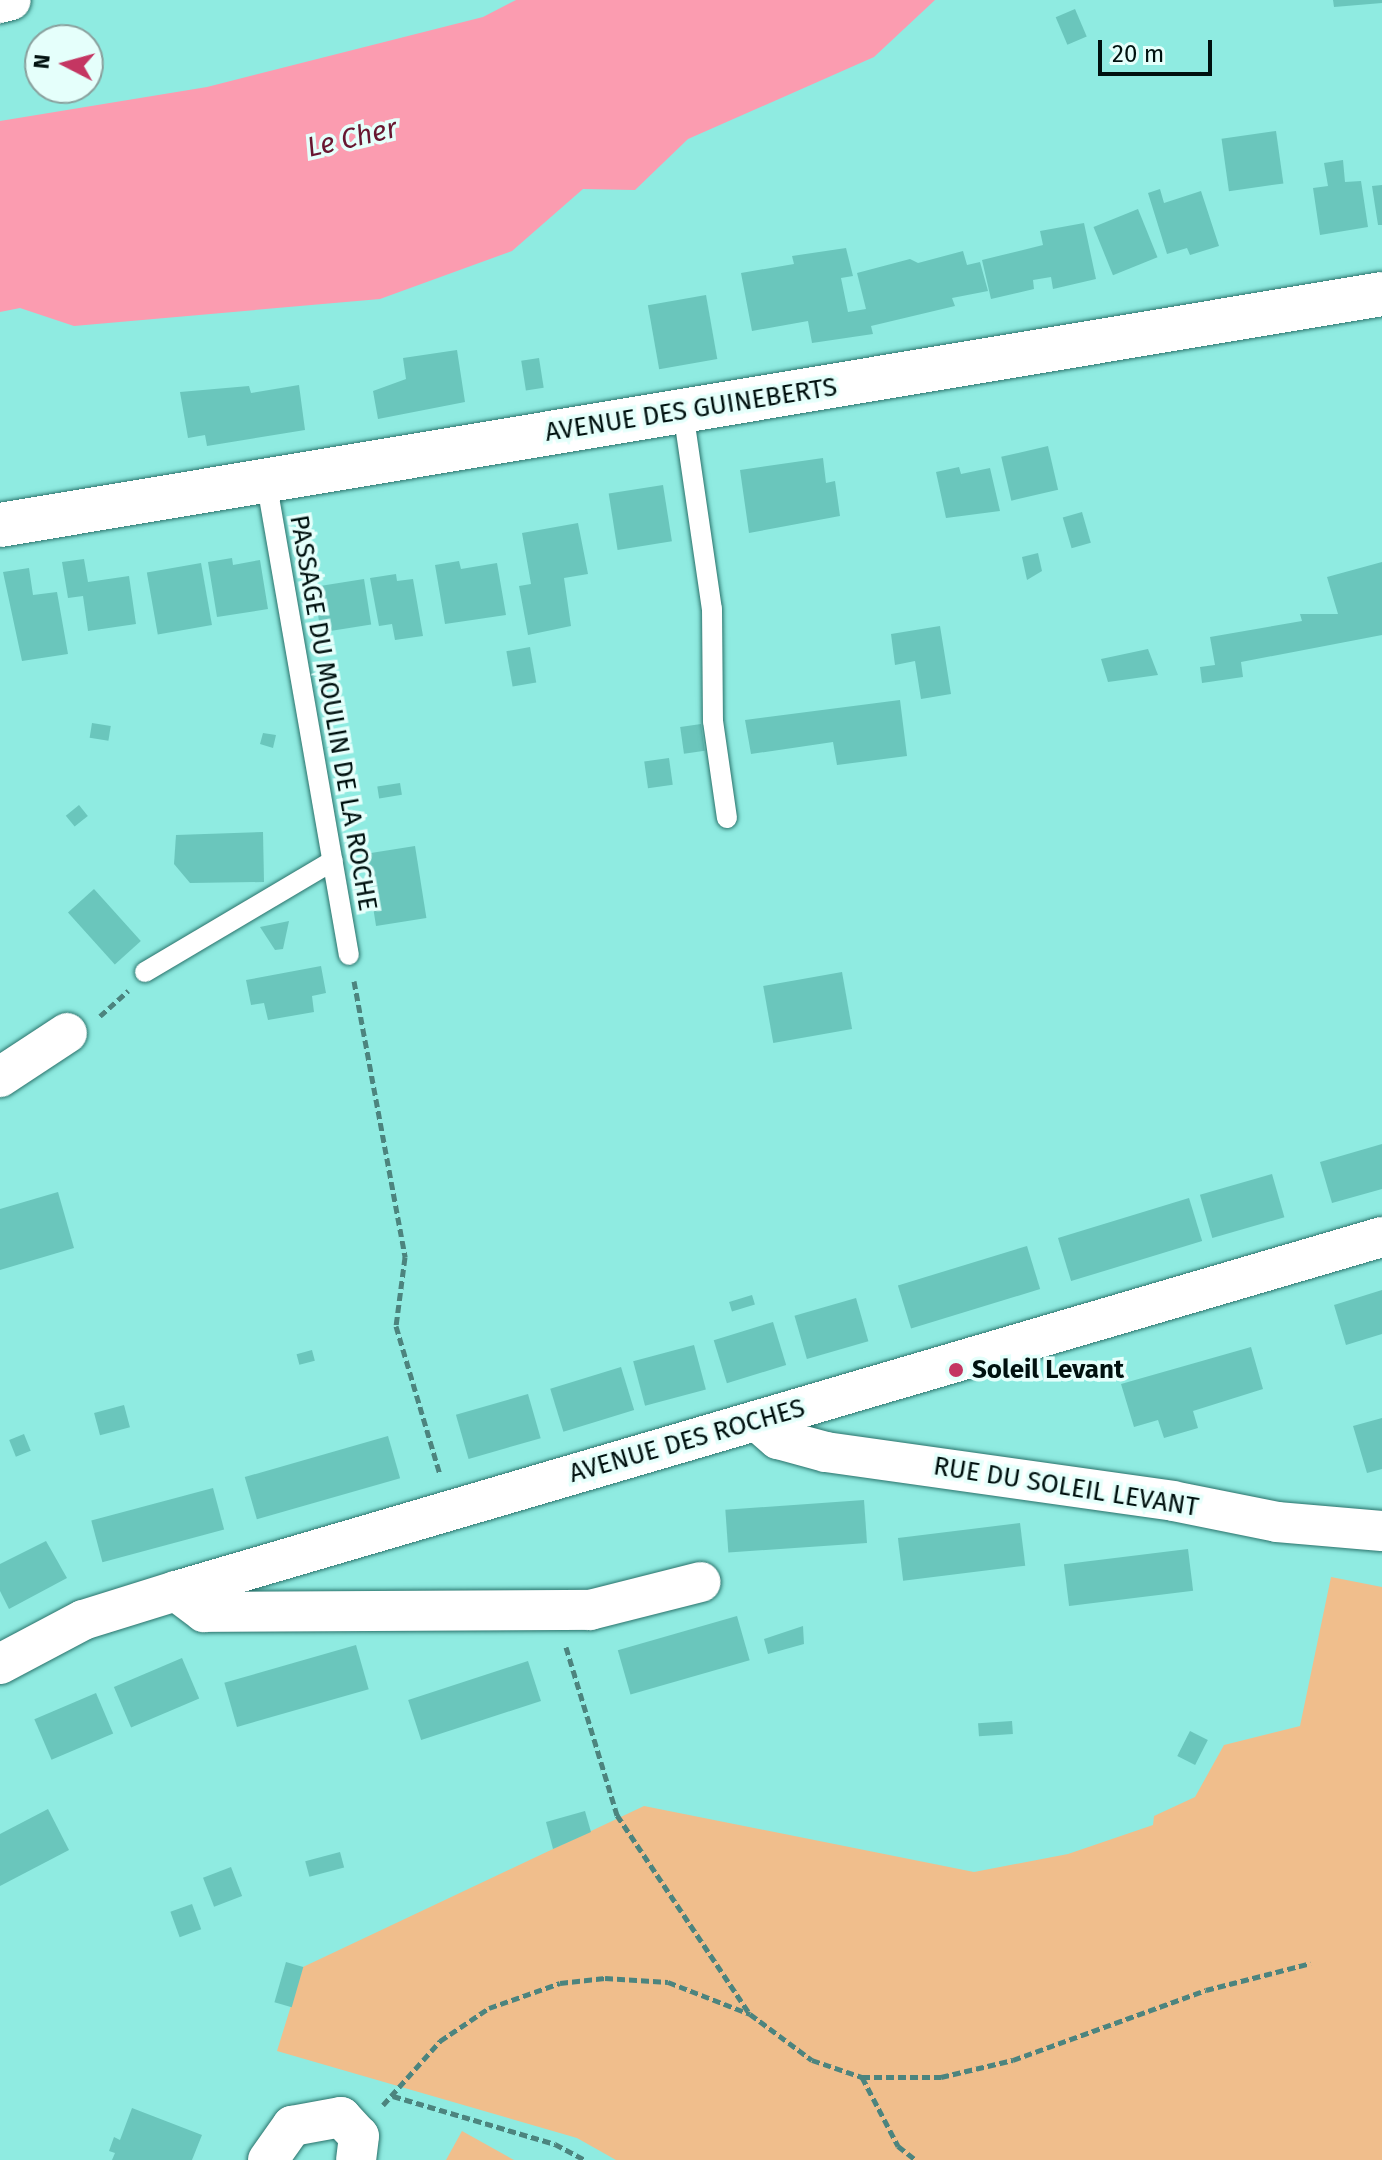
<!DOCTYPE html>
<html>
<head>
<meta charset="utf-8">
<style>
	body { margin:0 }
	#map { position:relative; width:1382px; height:2160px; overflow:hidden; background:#8febe1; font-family:"Fira Sans",sans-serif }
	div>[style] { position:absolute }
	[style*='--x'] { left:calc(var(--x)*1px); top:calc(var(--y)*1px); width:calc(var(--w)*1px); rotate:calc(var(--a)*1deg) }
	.green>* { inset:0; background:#f0be8c }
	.water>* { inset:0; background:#fb9cb0 }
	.building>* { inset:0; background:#6ac6bc; transform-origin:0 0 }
	.path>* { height:5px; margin-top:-2.5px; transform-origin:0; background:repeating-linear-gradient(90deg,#4c847e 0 8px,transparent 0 12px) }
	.roads { filter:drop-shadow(0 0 2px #2a726b) drop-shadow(0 0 2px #2a726b) }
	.service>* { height:20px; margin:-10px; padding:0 10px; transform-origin:10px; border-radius:10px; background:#fff }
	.minor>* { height:40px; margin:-20px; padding:0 20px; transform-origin:20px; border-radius:20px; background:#fff }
	.tertiary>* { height:44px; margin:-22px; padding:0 22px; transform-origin:22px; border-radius:22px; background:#fff }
	.dots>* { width:22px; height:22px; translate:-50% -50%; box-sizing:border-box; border:4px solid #e5fffb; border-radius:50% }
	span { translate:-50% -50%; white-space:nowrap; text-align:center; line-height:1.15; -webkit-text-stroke:7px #e5fffb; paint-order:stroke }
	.street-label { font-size:26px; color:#00110f }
	.poi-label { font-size:26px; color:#00110f; font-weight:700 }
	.left { translate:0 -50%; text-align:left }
	.water-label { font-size:28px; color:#681630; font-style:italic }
	.north { position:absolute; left:24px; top:24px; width:80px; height:80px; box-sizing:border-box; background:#e5fffb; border:2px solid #89a09d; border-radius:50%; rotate:276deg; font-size:22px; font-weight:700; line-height:32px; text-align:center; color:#00110f }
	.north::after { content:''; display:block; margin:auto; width:28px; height:36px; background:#c43662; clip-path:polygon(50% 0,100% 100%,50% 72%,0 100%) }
	.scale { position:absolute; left:1098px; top:40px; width:114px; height:36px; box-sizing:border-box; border:4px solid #00110f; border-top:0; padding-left:10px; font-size:24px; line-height:28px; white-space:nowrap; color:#00110f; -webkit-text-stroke:6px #e5fffb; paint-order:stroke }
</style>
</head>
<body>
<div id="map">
	<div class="green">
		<div style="clip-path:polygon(1331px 1577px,1382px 1587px,1382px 2160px,616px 2160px,577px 2138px,277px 2051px,303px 1967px,644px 1806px,974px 1872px,1068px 1854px,1153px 1825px,1154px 1816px,1195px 1797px,1224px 1745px,1300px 1726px)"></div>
		<div style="clip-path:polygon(462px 2131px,514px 2160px,446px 2160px)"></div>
	</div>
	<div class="water">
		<div style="clip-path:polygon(516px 0,935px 0,874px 57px,688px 139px,635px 190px,583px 189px,512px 251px,380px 299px,74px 326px,20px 308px,0 312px,0 121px,207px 87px,483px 17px)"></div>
	</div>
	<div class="building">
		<div style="clip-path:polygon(1333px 0,1382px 0,1382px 3px,1334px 7px)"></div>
		<div style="left:1075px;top:9px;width:30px;height:21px;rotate:67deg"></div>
		<div style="left:1276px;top:131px;width:53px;height:55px;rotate:82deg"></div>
		<div style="clip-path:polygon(1343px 160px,1345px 182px,1361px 181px,1368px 227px,1320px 235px,1313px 188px,1328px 186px,1324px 163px)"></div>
		<div style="clip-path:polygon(1382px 185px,1382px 225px,1378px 225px,1372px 186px)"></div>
		<div style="clip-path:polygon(1160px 189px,1164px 203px,1201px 191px,1219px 246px,1190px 255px,1187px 248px,1167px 254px,1148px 193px)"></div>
		<div style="left:1138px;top:209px;width:52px;height:48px;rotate:68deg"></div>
		<div style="clip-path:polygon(1084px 223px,1096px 279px,1053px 289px,1051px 277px,1033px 280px,1034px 289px,991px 299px,982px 260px,1043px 245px,1040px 231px)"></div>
		<div style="clip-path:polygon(846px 248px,853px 276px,841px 278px,848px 312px,866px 309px,857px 273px,910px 259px,918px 263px,963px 251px,967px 265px,980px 262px,988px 291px,952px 298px,955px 306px,871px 326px,873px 334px,812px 343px,808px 321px,752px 331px,741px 273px,794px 264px,792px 256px)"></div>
		<div style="left:706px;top:295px;width:65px;height:59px;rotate:80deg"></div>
		<div style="clip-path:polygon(457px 350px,465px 402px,378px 419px,373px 391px,406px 379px,403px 358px)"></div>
		<div style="left:539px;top:358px;width:30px;height:18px;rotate:81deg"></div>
		<div style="clip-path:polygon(299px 385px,305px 430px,207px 446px,205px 435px,188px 438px,180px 392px,249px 386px,251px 393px)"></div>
		<div style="left:1048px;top:446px;width:45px;height:48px;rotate:77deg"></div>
		<div style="clip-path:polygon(823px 458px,826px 483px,835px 481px,840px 516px,749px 533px,740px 470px)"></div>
		<div style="clip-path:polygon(959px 467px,961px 474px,990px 468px,1000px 511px,946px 518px,936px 472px)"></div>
		<div style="left:663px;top:485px;width:57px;height:55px;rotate:81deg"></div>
		<div style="left:1082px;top:512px;width:32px;height:20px;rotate:74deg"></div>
		<div style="clip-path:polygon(578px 523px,588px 574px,564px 578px,571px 626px,528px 635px,519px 586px,531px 584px,522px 533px)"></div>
		<div style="clip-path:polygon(1038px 553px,1042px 571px,1027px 580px,1022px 557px)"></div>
		<div style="clip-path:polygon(232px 558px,233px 565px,260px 560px,268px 609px,217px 617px,208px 562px)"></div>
		<div style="clip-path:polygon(84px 559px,88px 582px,129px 576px,136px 624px,88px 631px,83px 596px,68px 598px,62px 562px)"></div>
		<div style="clip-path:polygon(459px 561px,461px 569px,497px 563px,506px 615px,445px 624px,435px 565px)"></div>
		<div style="clip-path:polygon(1382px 562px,1382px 635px,1241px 662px,1243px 677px,1202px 683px,1200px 667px,1215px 665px,1210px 637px,1302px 621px,1300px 614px,1338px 614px,1327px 577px)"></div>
		<div style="left:201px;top:563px;width:63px;height:55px;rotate:80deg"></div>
		<div style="clip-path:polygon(29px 568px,33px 595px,57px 592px,68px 654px,22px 661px,3px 572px)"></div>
		<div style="clip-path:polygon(396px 574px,397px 581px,413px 579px,423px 636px,395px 640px,392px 624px,379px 626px,370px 578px)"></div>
		<div style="left:364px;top:579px;width:46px;height:51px;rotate:81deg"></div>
		<div style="clip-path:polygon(940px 626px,951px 694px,921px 699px,915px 661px,895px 665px,891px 634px)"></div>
		<div style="left:530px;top:647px;width:36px;height:24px;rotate:80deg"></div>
		<div style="clip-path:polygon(1148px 649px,1158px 675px,1108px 682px,1101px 659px)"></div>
		<div style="clip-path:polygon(900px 700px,907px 756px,837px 765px,833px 742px,751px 754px,745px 720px)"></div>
		<div style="left:92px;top:723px;width:19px;height:15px;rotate:9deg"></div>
		<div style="left:701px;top:724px;width:27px;height:21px;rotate:82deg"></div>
		<div style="clip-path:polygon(263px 733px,276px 735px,273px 748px,260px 744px)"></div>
		<div style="left:669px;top:758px;width:27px;height:25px;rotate:82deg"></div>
		<div style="left:400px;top:783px;width:12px;height:23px;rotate:81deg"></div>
		<div style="left:79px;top:805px;width:14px;height:17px;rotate:51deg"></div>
		<div style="clip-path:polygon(263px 832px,264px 882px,190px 883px,174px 864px,176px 835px)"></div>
		<div style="left:415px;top:846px;width:73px;height:51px;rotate:81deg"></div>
		<div style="left:94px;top:889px;width:70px;height:35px;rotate:48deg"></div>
		<div style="clip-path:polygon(289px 921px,283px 949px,275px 950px,260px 927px)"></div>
		<div style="clip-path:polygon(321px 966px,326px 993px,312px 996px,314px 1012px,268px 1020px,264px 1003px,251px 1005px,246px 980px)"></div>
		<div style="left:842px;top:972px;width:58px;height:80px;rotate:80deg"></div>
		<div style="clip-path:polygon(1382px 1144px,1382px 1189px,1332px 1203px,1320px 1162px)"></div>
		<div style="left:1272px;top:1174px;width:45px;height:75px;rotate:74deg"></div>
		<div style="clip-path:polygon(58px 1192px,74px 1248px,0 1270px,0 1209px)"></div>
		<div style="left:1189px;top:1198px;width:45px;height:137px;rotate:73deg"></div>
		<div style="left:1027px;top:1246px;width:45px;height:135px;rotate:73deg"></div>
		<div style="clip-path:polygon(1382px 1290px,1382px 1334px,1346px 1345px,1334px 1305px)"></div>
		<div style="left:752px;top:1295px;width:10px;height:24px;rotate:73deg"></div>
		<div style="left:856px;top:1298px;width:45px;height:64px;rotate:74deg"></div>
		<div style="left:773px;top:1322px;width:45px;height:62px;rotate:73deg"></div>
		<div style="left:694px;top:1345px;width:46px;height:63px;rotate:75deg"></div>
		<div style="clip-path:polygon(1251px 1347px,1263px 1389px,1193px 1411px,1198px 1428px,1164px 1438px,1158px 1420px,1134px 1427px,1121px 1384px)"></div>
		<div style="left:312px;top:1350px;width:11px;height:16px;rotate:75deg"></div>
		<div style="left:621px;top:1367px;width:45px;height:74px;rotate:73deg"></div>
		<div style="left:528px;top:1394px;width:46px;height:75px;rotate:74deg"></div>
		<div style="left:124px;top:1405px;width:23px;height:31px;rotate:75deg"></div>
		<div style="clip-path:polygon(1382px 1418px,1382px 1469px,1367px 1473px,1353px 1426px)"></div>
		<div style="left:24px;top:1434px;width:18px;height:16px;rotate:68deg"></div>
		<div style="left:388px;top:1436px;width:44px;height:149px;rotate:74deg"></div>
		<div style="left:213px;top:1488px;width:43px;height:126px;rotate:75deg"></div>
		<div style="left:864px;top:1500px;width:43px;height:139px;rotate:86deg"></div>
		<div style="left:1020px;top:1523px;width:43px;height:123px;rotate:83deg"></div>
		<div style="clip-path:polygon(46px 1541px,67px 1578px,9px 1609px,0 1591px,0 1564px)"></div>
		<div style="left:1188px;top:1549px;width:42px;height:125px;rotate:83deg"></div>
		<div style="left:737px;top:1616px;width:46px;height:124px;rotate:74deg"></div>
		<div style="clip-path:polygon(803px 1626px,804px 1644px,768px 1654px,764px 1639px)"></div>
		<div style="left:356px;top:1645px;width:46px;height:137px;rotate:74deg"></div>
		<div style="left:182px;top:1658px;width:44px;height:74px;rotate:67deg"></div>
		<div style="left:528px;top:1661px;width:42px;height:126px;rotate:72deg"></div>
		<div style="left:96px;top:1693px;width:44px;height:67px;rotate:67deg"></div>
		<div style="left:1012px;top:1721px;width:13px;height:34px;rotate:86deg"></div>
		<div style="left:1190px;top:1731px;width:20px;height:28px;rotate:27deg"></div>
		<div style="clip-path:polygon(48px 1809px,69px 1850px,0 1886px,0 1834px)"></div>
		<div style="clip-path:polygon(585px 1811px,591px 1832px,553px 1849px,546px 1822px)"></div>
		<div style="left:340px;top:1852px;width:16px;height:36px;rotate:75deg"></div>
		<div style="left:231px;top:1867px;width:31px;height:30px;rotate:69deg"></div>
		<div style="left:192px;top:1904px;width:27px;height:23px;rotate:70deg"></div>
		<div style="left:286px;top:1962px;width:18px;height:42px;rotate:16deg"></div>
		<div style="clip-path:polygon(132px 2108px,202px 2135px,192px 2160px,112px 2160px,115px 2153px,109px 2151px,114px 2137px,120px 2140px)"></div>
	</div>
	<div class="path">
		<div style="--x:354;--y:981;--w:281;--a:79.5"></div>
		<div style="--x:405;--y:1257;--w:70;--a:97.4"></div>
		<div style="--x:396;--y:1326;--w:155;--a:73.5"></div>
		<div style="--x:100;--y:1016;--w:38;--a:-42"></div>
		<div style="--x:566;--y:1647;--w:176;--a:73.1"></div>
		<div style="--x:617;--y:1815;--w:238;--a:56.3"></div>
		<div style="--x:862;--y:2077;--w:79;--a:0"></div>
		<div style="--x:941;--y:2077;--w:74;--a:-13.3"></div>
		<div style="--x:1013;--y:2060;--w:205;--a:-19.9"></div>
		<div style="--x:1206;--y:1990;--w:108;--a:-14.4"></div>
		<div style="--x:393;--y:2096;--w:169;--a:16.5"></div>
		<div style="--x:555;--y:2144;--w:34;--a:28"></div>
		<div style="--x:383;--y:2105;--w:86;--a:-48.3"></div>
		<div style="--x:440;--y:2041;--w:59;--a:-34"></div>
		<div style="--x:489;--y:2008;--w:75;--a:-19.4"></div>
		<div style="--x:560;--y:1983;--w:45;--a:-6.3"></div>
		<div style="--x:605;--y:1978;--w:63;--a:3.6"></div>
		<div style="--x:668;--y:1982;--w:88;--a:21.3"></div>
		<div style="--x:750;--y:2014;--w:77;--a:36.6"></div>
		<div style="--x:812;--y:2060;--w:53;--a:18.8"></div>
		<div style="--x:862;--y:2077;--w:78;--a:62.4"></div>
		<div style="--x:898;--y:2146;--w:23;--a:38"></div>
	</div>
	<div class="roads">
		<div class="service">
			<div style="--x:683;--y:411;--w:200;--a:81.7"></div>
			<div style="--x:712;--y:609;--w:112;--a:89.5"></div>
			<div style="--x:713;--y:721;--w:98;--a:81.8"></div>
			<div style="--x:266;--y:480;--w:482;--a:80.1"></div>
			<div style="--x:145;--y:972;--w:218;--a:-30.6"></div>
		</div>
		<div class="minor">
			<div style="--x:0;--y:3;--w:11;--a:-15"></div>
			<div style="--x:0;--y:1077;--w:80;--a:-33.3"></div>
			<div style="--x:757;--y:1421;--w:28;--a:41"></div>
			<div style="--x:778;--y:1439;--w:50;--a:15.2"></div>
			<div style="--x:826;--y:1452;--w:350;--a:8"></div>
			<div style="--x:1173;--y:1501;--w:106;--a:11.4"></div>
			<div style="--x:1277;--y:1522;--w:105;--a:4.9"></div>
			<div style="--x:176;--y:1591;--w:35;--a:37"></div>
			<div style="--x:204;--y:1612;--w:386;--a:-0.3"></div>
			<div style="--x:590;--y:1610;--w:114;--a:-14.2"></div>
			<div style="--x:0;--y:1664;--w:94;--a:-27.9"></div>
			<div style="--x:83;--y:1620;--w:97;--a:-17.3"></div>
			<div style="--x:176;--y:1591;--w:1257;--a:-16.36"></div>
			<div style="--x:268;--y:2160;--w:42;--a:-54.8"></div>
			<div style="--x:292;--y:2126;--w:50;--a:-10.4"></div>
			<div style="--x:341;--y:2117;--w:26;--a:47"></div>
			<div style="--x:359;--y:2136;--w:24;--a:97"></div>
		</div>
		<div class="tertiary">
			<div style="--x:0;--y:525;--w:1401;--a:-9.49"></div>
		</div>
	</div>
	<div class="dots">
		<div style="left:956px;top:1370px;background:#c43662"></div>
	</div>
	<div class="street-label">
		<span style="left:691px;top:410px;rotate:-9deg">AVENUE DES GUINEBERTS</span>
		<span style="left:333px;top:713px;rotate:80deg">PASSAGE DU MOULIN DE LA ROCHE</span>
		<span style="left:687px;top:1441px;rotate:-16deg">AVENUE DES ROCHES</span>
		<span style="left:1066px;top:1487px;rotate:9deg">RUE DU SOLEIL LEVANT</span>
	</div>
	<div class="poi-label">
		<span class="left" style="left:972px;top:1370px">Soleil Levant</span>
	</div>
	<div class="water-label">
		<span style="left:352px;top:138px;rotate:-13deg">Le Cher</span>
	</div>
	<div class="north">N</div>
	<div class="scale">20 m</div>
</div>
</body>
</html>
